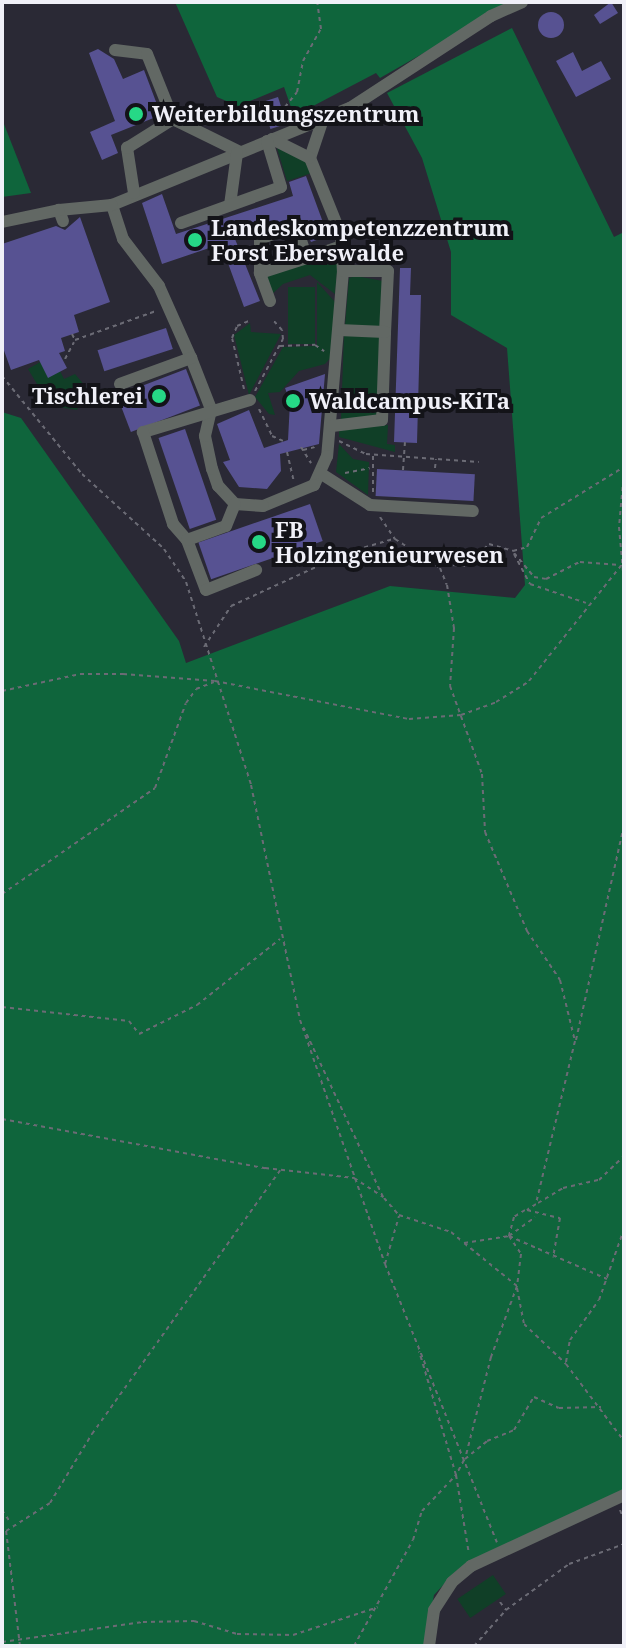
<!DOCTYPE html>
<html>
<head>
<meta charset="utf-8">
<style>
	body { margin:0 }
	#map { position:relative; width:626px; height:1648px; overflow:hidden; background:#2a2935; font-family:"Noto Serif",serif }
	div>[style] { position:absolute }
	[style*='--x'] { left:calc(var(--x)*1px); top:calc(var(--y)*1px); width:calc(var(--w)*1px); rotate:calc(var(--a)*1deg) }
	.green>* { inset:0; background:#103f27; transform-origin:0 0 }
	.forest>* { inset:0; background:#0f653c }
	.building>* { inset:0; background:#575292; transform-origin:0 0 }
	.round { border-radius:50% }
	.path>* { height:2px; margin-top:-1px; transform-origin:0; background:repeating-linear-gradient(90deg,#6b6b75 0 4px,transparent 0 8px) }
	.minor>* { height:12px; margin:-6px; padding:0 6px; transform-origin:6px; border-radius:6px; background:#626864 }
	.dots>* { width:22px; height:22px; translate:-50% -50%; box-sizing:border-box; border:4px solid #131318; border-radius:50% }
	span { translate:-50% -50%; white-space:nowrap; text-align:center; line-height:1.15; -webkit-text-stroke:8px #131318; paint-order:stroke }
	.poi-label { font-size:22px; color:#f0f0f8; font-weight:700 }
	.left { translate:0 -50%; text-align:left }
	.right { translate:-100% -50%; text-align:right }
	.frame { position:absolute; inset:0; border:4px solid #f0f0f8; pointer-events:none }
</style>
</head>
<body>
<div id="map">
	<div class="green">
		<div style="clip-path:polygon(277px 148px,305px 161px,312px 173px,287px 181px)"></div>
		<div style="clip-path:polygon(331px 255px,338px 262px,335px 294px,310px 275px,283px 284px,270px 296px,264px 277px)"></div>
		<div style="clip-path:polygon(356px 276px,383px 281px,381px 327px,345px 326px,349px 278px)"></div>
		<div style="clip-path:polygon(317px 282px,336px 303px,333px 355px,325px 364px,299px 371px,280px 392px,268px 393px,275px 415px,269px 414px,255px 397px,283px 347px,317px 346px)"></div>
		<div style="left:288px;top:287px;width:27px;height:57px"></div>
		<div style="clip-path:polygon(250px 323px,251px 332px,281px 334px,249px 395px,234px 335px)"></div>
		<div style="left:344px;top:334px;width:38px;height:88px;rotate:2deg"></div>
		<div style="clip-path:polygon(42px 361px,57px 365px,64px 379px,75px 374px,86px 387px,77px 410px,59px 407px,40px 389px,28px 369px)"></div>
		<div style="clip-path:polygon(388px 425px,387px 444px,395px 445px,395px 452px,339px 437px,339px 429px)"></div>
		<div style="clip-path:polygon(339px 444px,353px 459px,369px 462px,368px 495px,336px 472px)"></div>
		<div style="left:493px;top:1575px;width:23px;height:43px;rotate:56deg"></div>
	</div>
	<div class="forest">
		<div style="clip-path:polygon(175px 2px,513px 2px,380px 78px,376px 73px,294px 116px,284px 87px,238px 106px,217px 97px)"></div>
		<div style="clip-path:polygon(512px 28px,614px 237px,624px 232px,624px 1492px,456px 1571px,434px 1595px,424px 1646px,2px 1646px,2px 412px,21px 418px,179px 641px,186px 663px,390px 586px,515px 598px,525px 585px,507px 348px,451px 315px,451px 252px,422px 158px,387px 93px)"></div>
		<div style="clip-path:polygon(2px 119px,31px 193px,2px 197px)"></div>
	</div>
	<div class="building">
		<div style="clip-path:polygon(611px 2px,618px 13px,600px 24px,594px 15px)"></div>
		<div class="round" style="left:538px;top:12px;width:26px;height:26px"></div>
		<div style="clip-path:polygon(98px 49px,114px 59px,123px 79px,144px 70px,161px 115px,111px 135px,118px 153px,102px 160px,90px 132px,115px 121px,89px 53px)"></div>
		<div style="clip-path:polygon(573px 52px,582px 71px,601px 61px,611px 79px,576px 97px,556px 61px)"></div>
		<div style="left:278px;top:97px;width:28px;height:17px;rotate:72deg"></div>
		<div style="clip-path:polygon(306px 176px,328px 236px,311px 242px,299px 215px,235px 239px,260px 301px,244px 307px,221px 244px,162px 264px,142px 203px,162px 194px,176px 234px,293px 196px,289px 182px)"></div>
		<div style="clip-path:polygon(80px 217px,110px 302px,74px 315px,79px 332px,61px 338px,65px 351px,59px 353px,67px 368px,48px 378px,39px 360px,11px 370px,2px 345px,2px 244px,56px 226px,65px 230px)"></div>
		<div style="clip-path:polygon(400px 268px,411px 268px,410px 295px,421px 295px,417px 443px,394px 442px)"></div>
		<div style="left:166px;top:328px;width:22px;height:72px;rotate:72deg"></div>
		<div style="left:186px;top:369px;width:39px;height:74px;rotate:69deg"></div>
		<div style="clip-path:polygon(325px 374px,319px 444px,280px 454px,281px 471px,267px 489px,239px 487px,223px 462px,230px 460px,217px 424px,249px 410px,264px 448px,288px 440px,290px 402px,285px 388px)"></div>
		<div style="left:185px;top:429px;width:96px;height:28px;rotate:71deg"></div>
		<div style="left:377px;top:469px;width:98px;height:27px;rotate:3deg"></div>
		<div style="left:310px;top:504px;width:39px;height:118px;rotate:71deg"></div>
	</div>
	<div class="path">
		<div style="--x:289;--y:118;--w:12;--a:-110"></div>
		<div style="--x:285;--y:107;--w:19;--a:-51"></div>
		<div style="--x:297;--y:92;--w:32;--a:-79"></div>
		<div style="--x:303;--y:61;--w:37;--a:-61"></div>
		<div style="--x:321;--y:29;--w:27;--a:-98"></div>
		<div style="--x:72;--y:334;--w:7;--a:63"></div>
		<div style="--x:75;--y:340;--w:86;--a:-19.7"></div>
		<div style="--x:280;--y:346;--w:35;--a:-2"></div>
		<div style="--x:315;--y:345;--w:11;--a:34"></div>
		<div style="--x:65;--y:359;--w:19;--a:-62"></div>
		<div style="--x:2;--y:376;--w:127;--a:50.8"></div>
		<div style="--x:82;--y:474;--w:111;--a:42.4"></div>
		<div style="--x:164;--y:549;--w:40;--a:56"></div>
		<div style="--x:186;--y:582;--w:213;--a:72.2"></div>
		<div style="--x:251;--y:785;--w:240;--a:78.2"></div>
		<div style="--x:300;--y:1020;--w:258;--a:70.8"></div>
		<div style="--x:385;--y:1264;--w:300;--a:68.1"></div>
		<div style="--x:244;--y:389;--w:52;--a:-103.2"></div>
		<div style="--x:232;--y:338;--w:13;--a:-67"></div>
		<div style="--x:237;--y:326;--w:13;--a:-23"></div>
		<div style="--x:255;--y:391;--w:59;--a:-61.7"></div>
		<div style="--x:283;--y:339;--w:9;--a:-96"></div>
		<div style="--x:282;--y:330;--w:13;--a:-132"></div>
		<div style="--x:259;--y:409;--w:30;--a:64"></div>
		<div style="--x:272;--y:436;--w:12;--a:24"></div>
		<div style="--x:339;--y:441;--w:30;--a:26"></div>
		<div style="--x:366;--y:454;--w:113;--a:4"></div>
		<div style="--x:301;--y:447;--w:19;--a:58"></div>
		<div style="--x:303;--y:450;--w:12;--a:-14"></div>
		<div style="--x:287;--y:452;--w:28;--a:77"></div>
		<div style="--x:435;--y:468;--w:9;--a:-84"></div>
		<div style="--x:403;--y:470;--w:28;--a:-86"></div>
		<div style="--x:624;--y:471;--w:56;--a:95.1"></div>
		<div style="--x:619;--y:527;--w:56;--a:84.9"></div>
		<div style="--x:345;--y:473;--w:25;--a:-11"></div>
		<div style="--x:373;--y:492;--w:39;--a:-90"></div>
		<div style="--x:380;--y:517;--w:27;--a:56"></div>
		<div style="--x:395;--y:539;--w:54;--a:32.8"></div>
		<div style="--x:440;--y:568;--w:18;--a:68"></div>
		<div style="--x:447;--y:585;--w:44;--a:80.8"></div>
		<div style="--x:454;--y:628;--w:58;--a:93.9"></div>
		<div style="--x:450;--y:686;--w:94;--a:70"></div>
		<div style="--x:482;--y:774;--w:58;--a:87"></div>
		<div style="--x:485;--y:832;--w:108;--a:67"></div>
		<div style="--x:527;--y:931;--w:59;--a:56"></div>
		<div style="--x:560;--y:980;--w:63;--a:76.2"></div>
		<div style="--x:575;--y:1041;--w:168;--a:103.5"></div>
		<div style="--x:536;--y:1204;--w:11;--a:146"></div>
		<div style="--x:527;--y:1210;--w:34;--a:14"></div>
		<div style="--x:560;--y:1218;--w:40;--a:100"></div>
		<div style="--x:514;--y:553;--w:31;--a:50"></div>
		<div style="--x:534;--y:577;--w:12;--a:9"></div>
		<div style="--x:546;--y:579;--w:38;--a:-27"></div>
		<div style="--x:580;--y:562;--w:40;--a:4.3"></div>
		<div style="--x:514;--y:554;--w:34;--a:62"></div>
		<div style="--x:530;--y:584;--w:59;--a:18.7"></div>
		<div style="--x:437;--y:564;--w:30;--a:4"></div>
		<div style="--x:467;--y:566;--w:31;--a:-45"></div>
		<div style="--x:489;--y:544;--w:25;--a:16"></div>
		<div style="--x:513;--y:551;--w:15;--a:-16"></div>
		<div style="--x:527;--y:547;--w:32;--a:-64"></div>
		<div style="--x:541;--y:518;--w:97;--a:-31.6"></div>
		<div style="--x:204;--y:647;--w:49;--a:-56.6"></div>
		<div style="--x:231;--y:606;--w:130;--a:-24.6"></div>
		<div style="--x:349;--y:552;--w:46;--a:-16.5"></div>
		<div style="--x:2;--y:691;--w:80;--a:-12.3"></div>
		<div style="--x:80;--y:674;--w:43;--a:0"></div>
		<div style="--x:123;--y:674;--w:92;--a:4.4"></div>
		<div style="--x:215;--y:681;--w:198;--a:11.1"></div>
		<div style="--x:409;--y:719;--w:52;--a:-4.4"></div>
		<div style="--x:461;--y:715;--w:37;--a:-20"></div>
		<div style="--x:496;--y:702;--w:39;--a:-32"></div>
		<div style="--x:529;--y:681;--w:152;--a:-51.4"></div>
		<div style="--x:2;--y:894;--w:186;--a:-34.7"></div>
		<div style="--x:155;--y:788;--w:90;--a:-70"></div>
		<div style="--x:186;--y:703;--w:17;--a:-54"></div>
		<div style="--x:196;--y:689;--w:19;--a:-21"></div>
		<div style="--x:2;--y:1007;--w:128;--a:6.3"></div>
		<div style="--x:129;--y:1021;--w:16;--a:52"></div>
		<div style="--x:139;--y:1034;--w:65;--a:-26.6"></div>
		<div style="--x:197;--y:1005;--w:106;--a:-38.5"></div>
		<div style="--x:576;--y:1040;--w:220;--a:-77.4"></div>
		<div style="--x:2;--y:1119;--w:268;--a:10.6"></div>
		<div style="--x:265;--y:1168;--w:90;--a:6.4"></div>
		<div style="--x:354;--y:1178;--w:35;--a:33"></div>
		<div style="--x:383;--y:1197;--w:187;--a:-115.1"></div>
		<div style="--x:384;--y:1198;--w:23;--a:49"></div>
		<div style="--x:399;--y:1215;--w:55;--a:18.1"></div>
		<div style="--x:451;--y:1232;--w:16;--a:40"></div>
		<div style="--x:538;--y:1203;--w:29;--a:-31"></div>
		<div style="--x:563;--y:1188;--w:37;--a:-13"></div>
		<div style="--x:599;--y:1180;--w:35;--a:-44"></div>
		<div style="--x:525;--y:1210;--w:13;--a:148"></div>
		<div style="--x:514;--y:1217;--w:20;--a:105"></div>
		<div style="--x:509;--y:1236;--w:32;--a:-36"></div>
		<div style="--x:509;--y:1236;--w:22;--a:56"></div>
		<div style="--x:521;--y:1254;--w:32;--a:97"></div>
		<div style="--x:517;--y:1286;--w:68;--a:-140.9"></div>
		<div style="--x:464;--y:1243;--w:46;--a:-8.8"></div>
		<div style="--x:509;--y:1236;--w:107;--a:23.7"></div>
		<div style="--x:385;--y:1264;--w:50;--a:-73.7"></div>
		<div style="--x:517;--y:1286;--w:76;--a:110.1"></div>
		<div style="--x:491;--y:1357;--w:105;--a:104.3"></div>
		<div style="--x:465;--y:1459;--w:28;--a:-39"></div>
		<div style="--x:487;--y:1441;--w:29;--a:-22"></div>
		<div style="--x:514;--y:1430;--w:39;--a:-59"></div>
		<div style="--x:534;--y:1397;--w:27;--a:24"></div>
		<div style="--x:559;--y:1408;--w:42;--a:-1.4"></div>
		<div style="--x:517;--y:1288;--w:37;--a:79"></div>
		<div style="--x:524;--y:1324;--w:58;--a:43.6"></div>
		<div style="--x:566;--y:1364;--w:96;--a:53"></div>
		<div style="--x:566;--y:1362;--w:22;--a:-80"></div>
		<div style="--x:570;--y:1340;--w:49;--a:-54.1"></div>
		<div style="--x:599;--y:1300;--w:75;--a:-70.6"></div>
		<div style="--x:464;--y:1460;--w:17;--a:118"></div>
		<div style="--x:456;--y:1475;--w:80;--a:80.7"></div>
		<div style="--x:2;--y:1510;--w:14;--a:56"></div>
		<div style="--x:620;--y:1510;--w:11;--a:68"></div>
		<div style="--x:500;--y:1602;--w:10;--a:53"></div>
		<div style="--x:2;--y:1642;--w:142;--a:-8.1"></div>
		<div style="--x:143;--y:1622;--w:51;--a:-1.1"></div>
		<div style="--x:194;--y:1621;--w:45;--a:16.8"></div>
		<div style="--x:237;--y:1634;--w:56;--a:1"></div>
		<div style="--x:293;--y:1635;--w:89;--a:-18.2"></div>
		<div style="--x:20;--y:1646;--w:116;--a:-96.9"></div>
		<div style="--x:6;--y:1531;--w:52;--a:-32.5"></div>
		<div style="--x:50;--y:1503;--w:81;--a:-58.7"></div>
		<div style="--x:92;--y:1434;--w:324;--a:-54.5"></div>
		<div style="--x:354;--y:1646;--w:121;--a:-60.9"></div>
		<div style="--x:413;--y:1540;--w:30;--a:-73"></div>
		<div style="--x:422;--y:1511;--w:50;--a:-46.6"></div>
		<div style="--x:456;--y:1475;--w:129;--a:-106.6"></div>
		<div style="--x:474;--y:1646;--w:48;--a:-48.4"></div>
		<div style="--x:506;--y:1610;--w:78;--a:-36.1"></div>
		<div style="--x:569;--y:1564;--w:59;--a:-20"></div>
	</div>
	<div class="minor">
		<div style="--x:115;--y:50;--w:32;--a:7"></div>
		<div style="--x:147;--y:54;--w:70;--a:68.2"></div>
		<div style="--x:323;--y:119;--w:41;--a:108.4"></div>
		<div style="--x:310;--y:158;--w:83;--a:68.1"></div>
		<div style="--x:341;--y:235;--w:36;--a:87"></div>
		<div style="--x:343;--y:271;--w:186;--a:94.9"></div>
		<div style="--x:327;--y:456;--w:32;--a:114"></div>
		<div style="--x:314;--y:485;--w:55;--a:157.6"></div>
		<div style="--x:263;--y:506;--w:28;--a:-176"></div>
		<div style="--x:235;--y:504;--w:25;--a:-133"></div>
		<div style="--x:218;--y:486;--w:18;--a:-109"></div>
		<div style="--x:212;--y:469;--w:34;--a:-102"></div>
		<div style="--x:205;--y:436;--w:28;--a:-77"></div>
		<div style="--x:211;--y:409;--w:55;--a:-111.4"></div>
		<div style="--x:191;--y:358;--w:79;--a:-114"></div>
		<div style="--x:159;--y:286;--w:59;--a:-127.5"></div>
		<div style="--x:123;--y:239;--w:36;--a:-108"></div>
		<div style="--x:112;--y:205;--w:257;--a:-22.2"></div>
		<div style="--x:350;--y:108;--w:168;--a:-33.1"></div>
		<div style="--x:491;--y:16;--w:34;--a:-24"></div>
		<div style="--x:272;--y:139;--w:42;--a:26.6"></div>
		<div style="--x:134;--y:193;--w:46;--a:-98.8"></div>
		<div style="--x:127;--y:148;--w:54;--a:-32.2"></div>
		<div style="--x:173;--y:119;--w:75;--a:26.2"></div>
		<div style="--x:230;--y:205;--w:52;--a:-82.3"></div>
		<div style="--x:63;--y:221;--w:12;--a:-110"></div>
		<div style="--x:59;--y:210;--w:53;--a:-5.4"></div>
		<div style="--x:2;--y:222;--w:58;--a:-11.9"></div>
		<div style="--x:181;--y:223;--w:106;--a:-19.8"></div>
		<div style="--x:281;--y:187;--w:48;--a:-106.9"></div>
		<div style="--x:343;--y:271;--w:45;--a:0"></div>
		<div style="--x:388;--y:271;--w:61;--a:92.8"></div>
		<div style="--x:260;--y:273;--w:49;--a:-17.7"></div>
		<div style="--x:270;--y:301;--w:30;--a:-110"></div>
		<div style="--x:260;--y:273;--w:34;--a:-90"></div>
		<div style="--x:260;--y:239;--w:39;--a:-21"></div>
		<div style="--x:296;--y:225;--w:35;--a:72"></div>
		<div style="--x:307;--y:258;--w:37;--a:-19"></div>
		<div style="--x:120;--y:384;--w:76;--a:-20.1"></div>
		<div style="--x:250;--y:400;--w:112;--a:163.3"></div>
		<div style="--x:143;--y:432;--w:97;--a:71.9"></div>
		<div style="--x:173;--y:524;--w:21;--a:49"></div>
		<div style="--x:187;--y:540;--w:53;--a:69.2"></div>
		<div style="--x:206;--y:590;--w:54;--a:-21.8"></div>
		<div style="--x:332;--y:426;--w:50;--a:-6.8"></div>
		<div style="--x:382;--y:420;--w:88;--a:-88"></div>
		<div style="--x:385;--y:332;--w:46;--a:-177.5"></div>
		<div style="--x:320;--y:473;--w:59;--a:32.6"></div>
		<div style="--x:370;--y:505;--w:103;--a:3.3"></div>
		<div style="--x:187;--y:540;--w:41;--a:-19.7"></div>
		<div style="--x:226;--y:526;--w:24;--a:-68"></div>
		<div style="--x:429;--y:1646;--w:36;--a:-82"></div>
		<div style="--x:434;--y:1610;--w:33;--a:-57"></div>
		<div style="--x:452;--y:1582;--w:25;--a:-40"></div>
		<div style="--x:471;--y:1566;--w:169;--a:-24.9"></div>
	</div>
	<div class="dots">
		<div style="left:136px;top:114px;background:#26d886"></div>
		<div style="left:195px;top:240px;background:#26d886"></div>
		<div style="left:159px;top:396px;background:#26d886"></div>
		<div style="left:293px;top:401px;background:#26d886"></div>
		<div style="left:259px;top:542px;background:#26d886"></div>
	</div>
	<div class="poi-label">
		<span class="left" style="left:152px;top:114px">Weiterbildungszentrum</span>
		<span class="left" style="left:211px;top:240px">Landeskompetenzzentrum<br>Forst Eberswalde</span>
		<span class="right" style="left:143px;top:396px">Tischlerei</span>
		<span class="left" style="left:309px;top:401px">Waldcampus-KiTa</span>
		<span class="left" style="left:275px;top:542px">FB<br>Holzingenieurwesen</span>
	</div>
	<div class="frame"></div>
</div>
</body>
</html>
